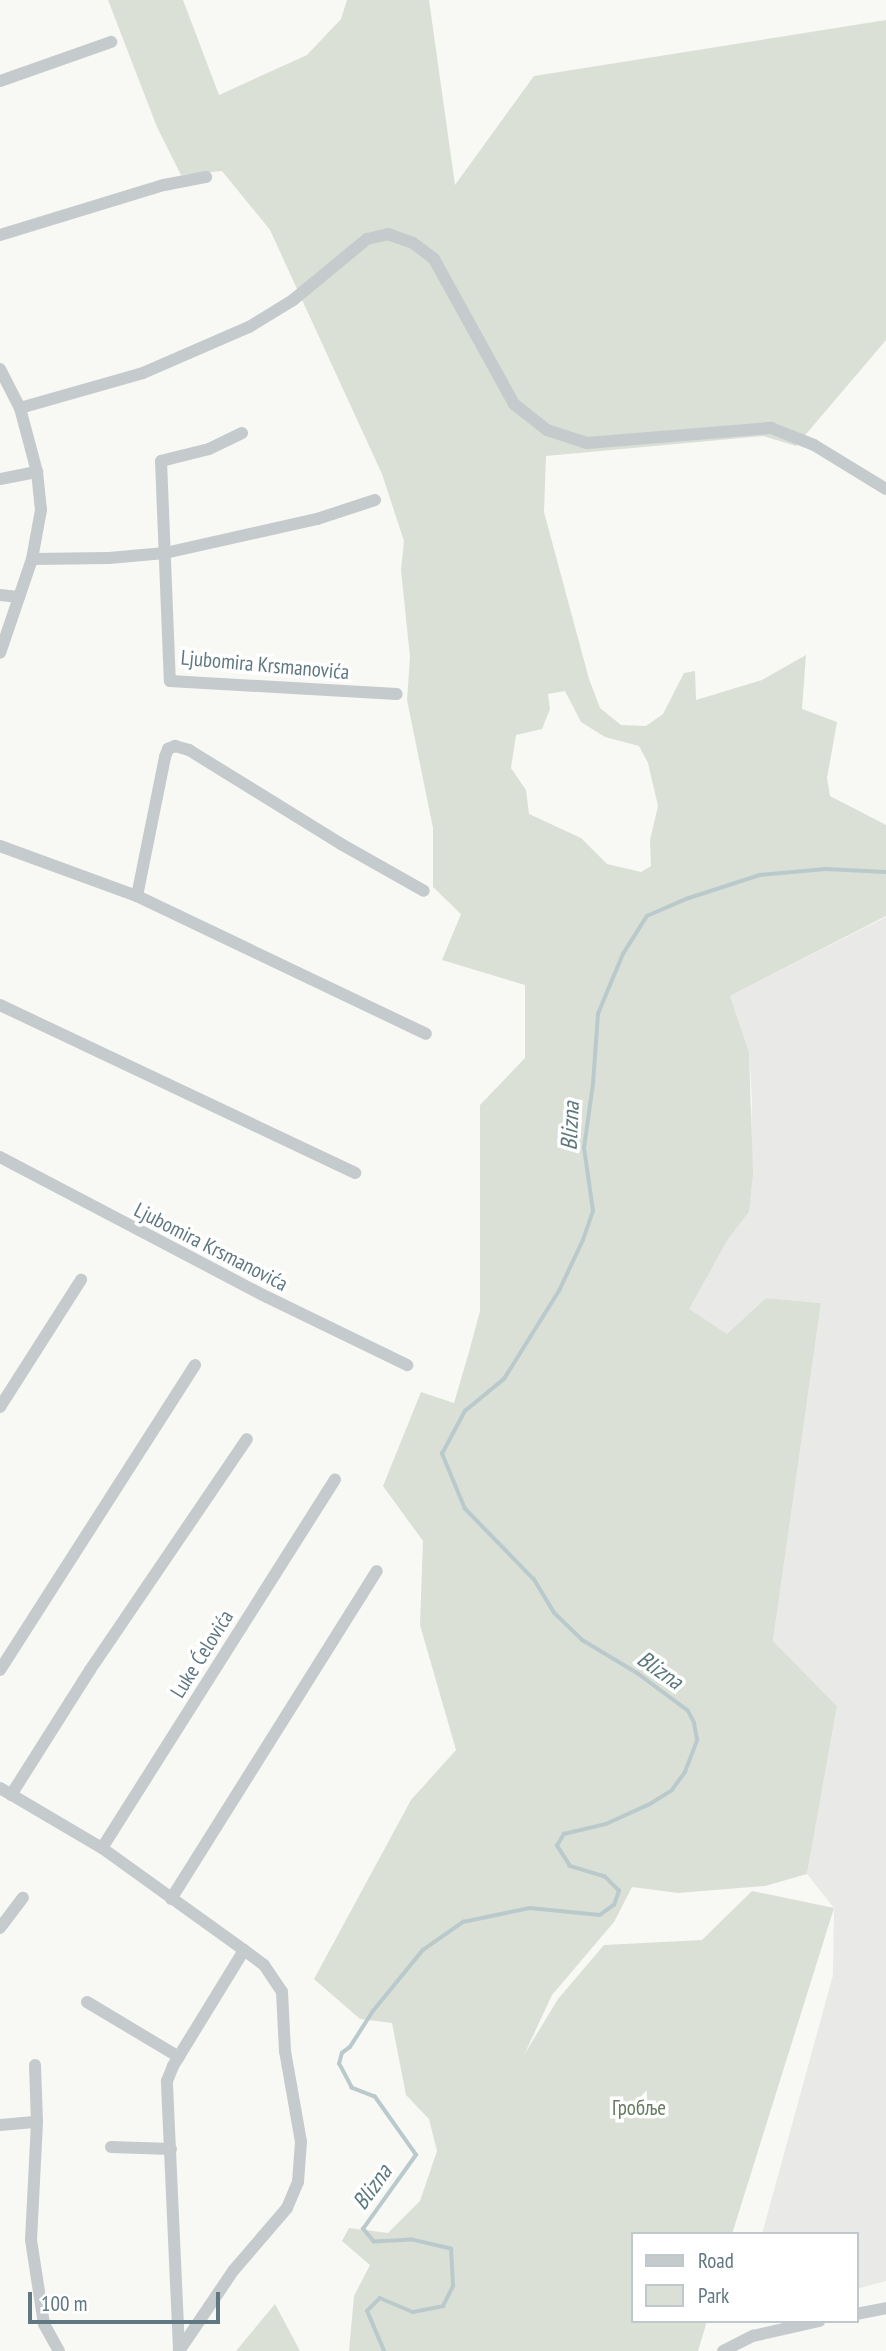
<!DOCTYPE html>
<html>
<head>
<meta charset="utf-8">
<style>
	body { margin:0 }
	#map { position:relative; width:886px; height:2351px; overflow:hidden; background:#f8f8f5; font-family:"PT Sans Narrow",sans-serif }
	div>[style] { position:absolute }
	[style*='--x'] { left:calc(var(--x)*1px); top:calc(var(--y)*1px); width:calc(var(--w)*1px); rotate:calc(var(--a)*1deg) }
	.built>* { inset:0; background:#e9e9e8 }
	.green>* { inset:0; background:#dae0d5 }
	.stream>* { height:3.5px; margin:-1.75px; padding:0 1.75px; transform-origin:1.75px; border-radius:1.75px; background:#bacacc }
	.minor>* { height:12px; margin:-6px; padding:0 6px; transform-origin:6px; border-radius:6px; background:#c5cacd }
	span { translate:-50% -50%; white-space:nowrap; text-align:center; line-height:1.15; -webkit-text-stroke:7px #fff; paint-order:stroke }
	.street-label { font-size:21px; color:#607882 }
	.park-label { font-size:21px; color:#687a60 }
	.water-label { font-size:23px; color:#5b787d; font-style:italic }
	.legend { position:absolute; left:631px; top:2232px; width:228px; height:91px; box-sizing:border-box; background:#fff; border:2px solid #bfc9cd; margin:0; padding:9px 12px; list-style:none; font-size:21px; color:#607882 }
	.legend li { display:flex; align-items:center; gap:14px; height:35px }
	.legend b { width:35px; border:2px solid #bfc9cd }
	.scale { position:absolute; left:28px; top:2292px; width:192px; height:32px; box-sizing:border-box; border:4px solid #607882; border-top:0; padding-left:9px; font-size:21px; line-height:24px; white-space:nowrap; color:#607882; -webkit-text-stroke:5px #fff; paint-order:stroke }
</style>
</head>
<body>
<div id="map">
	<div class="built">
		<div style="clip-path:polygon(886px 917px,886px 2281px,856px 2289px,856px 2234px,762px 2234px,833px 1975px,834px 1908px,807px 1874px,837px 1706px,773px 1641px,821px 1303px,766px 1298px,727px 1334px,688px 1309px,728px 1239px,749px 1212px,752px 1100px,749px 1052px,730px 996px)"></div>
	</div>
	<div class="green">
		<div style="clip-path:polygon(evenodd,108px 0,183px 0,219px 95px,307px 55px,341px 19px,347px 0,429px 0,455px 185px,534px 76px,886px 20px,886px 340px,796px 446px,763px 436px,546px 456px,544px 512px,589px 679px,600px 708px,621px 725px,646px 726px,663px 714px,684px 673px,695px 671px,696px 700px,762px 680px,806px 655px,802px 709px,837px 722px,827px 778px,830px 796px,886px 825px,886px 916px,730px 996px,749px 1052px,753px 1174px,749px 1212px,728px 1239px,689px 1309px,727px 1334px,766px 1298px,821px 1303px,773px 1641px,837px 1706px,807px 1874px,765px 1886px,678px 1893px,632px 1887px,614px 1922px,552px 1995px,524px 2055px,558px 1999px,604px 1945px,702px 1940px,752px 1891px,834px 1908px,732px 2234px,632px 2234px,632px 2321px,707px 2321px,698px 2351px,349px 2351px,354px 2296px,370px 2265px,342px 2241px,349px 2228px,388px 2233px,420px 2201px,437px 2151px,429px 2119px,406px 2095px,392px 2023px,360px 2019px,314px 1979px,411px 1800px,456px 1750px,420px 1625px,423px 1541px,383px 1486px,421px 1392px,454px 1403px,469px 1352px,480px 1311px,480px 1105px,525px 1058px,525px 985px,442px 960px,461px 914px,433px 887px,433px 828px,407px 700px,410px 657px,401px 570px,404px 541px,382px 474px,270px 230px,222px 171px,181px 175px,157px 127px,108px 0,565px 691px,581px 722px,605px 737px,639px 746px,648px 763px,658px 806px,650px 840px,651px 866px,641px 872px,607px 864px,581px 838px,529px 814px,526px 790px,511px 768px,516px 735px,542px 729px,550px 709px,548px 694px,565px 691px)"></div>
		<div style="clip-path:polygon(275px 2304px,300px 2351px,236px 2351px)"></div>
	</div>
	<div class="stream">
		<div style="--x:384;--y:2351;--w:43;--a:-113"></div>
		<div style="--x:367;--y:2311;--w:18;--a:-45"></div>
		<div style="--x:380;--y:2298;--w:36;--a:23"></div>
		<div style="--x:413;--y:2312;--w:31;--a:-11"></div>
		<div style="--x:443;--y:2306;--w:22;--a:-63"></div>
		<div style="--x:453;--y:2286;--w:37;--a:-93"></div>
		<div style="--x:451;--y:2249;--w:40;--a:-167"></div>
		<div style="--x:412;--y:2240;--w:38;--a:177"></div>
		<div style="--x:374;--y:2242;--w:17;--a:-130"></div>
		<div style="--x:363;--y:2229;--w:91;--a:-54.4"></div>
		<div style="--x:416;--y:2155;--w:71;--a:-125.3"></div>
		<div style="--x:375;--y:2097;--w:25;--a:-159"></div>
		<div style="--x:352;--y:2088;--w:27;--a:-118"></div>
		<div style="--x:339;--y:2064;--w:11;--a:-75"></div>
		<div style="--x:342;--y:2053;--w:10;--a:-37"></div>
		<div style="--x:350;--y:2047;--w:43;--a:-57.4"></div>
		<div style="--x:373;--y:2011;--w:79;--a:-50.7"></div>
		<div style="--x:423;--y:1950;--w:49;--a:-35"></div>
		<div style="--x:463;--y:1922;--w:68;--a:-11.8"></div>
		<div style="--x:530;--y:1908;--w:70;--a:5.7"></div>
		<div style="--x:600;--y:1915;--w:17;--a:-36"></div>
		<div style="--x:614;--y:1905;--w:15;--a:-70"></div>
		<div style="--x:619;--y:1891;--w:20;--a:-135"></div>
		<div style="--x:605;--y:1877;--w:37;--a:-163"></div>
		<div style="--x:570;--y:1866;--w:24;--a:-123"></div>
		<div style="--x:557;--y:1846;--w:14;--a:-60"></div>
		<div style="--x:564;--y:1834;--w:43;--a:-13.4"></div>
		<div style="--x:606;--y:1824;--w:48;--a:-24.4"></div>
		<div style="--x:650;--y:1804;--w:26;--a:-32"></div>
		<div style="--x:672;--y:1790;--w:22;--a:-54"></div>
		<div style="--x:685;--y:1772;--w:34;--a:-69"></div>
		<div style="--x:697;--y:1740;--w:17;--a:-100"></div>
		<div style="--x:694;--y:1723;--w:13;--a:-117"></div>
		<div style="--x:688;--y:1711;--w:62;--a:-143.5"></div>
		<div style="--x:638;--y:1674;--w:64;--a:-149"></div>
		<div style="--x:583;--y:1641;--w:40;--a:-136"></div>
		<div style="--x:554;--y:1613;--w:39;--a:-121"></div>
		<div style="--x:534;--y:1580;--w:99;--a:-134.2"></div>
		<div style="--x:465;--y:1509;--w:60;--a:-112.7"></div>
		<div style="--x:442;--y:1454;--w:49;--a:-61.9"></div>
		<div style="--x:465;--y:1411;--w:50;--a:-39.4"></div>
		<div style="--x:504;--y:1379;--w:104;--a:-58"></div>
		<div style="--x:559;--y:1291;--w:56;--a:-64.8"></div>
		<div style="--x:583;--y:1240;--w:31;--a:-71"></div>
		<div style="--x:593;--y:1211;--w:64;--a:-98.1"></div>
		<div style="--x:584;--y:1148;--w:65;--a:-82"></div>
		<div style="--x:593;--y:1084;--w:70;--a:-85.9"></div>
		<div style="--x:598;--y:1014;--w:65;--a:-67.4"></div>
		<div style="--x:623;--y:954;--w:45;--a:-57.7"></div>
		<div style="--x:647;--y:916;--w:43;--a:-23.6"></div>
		<div style="--x:686;--y:899;--w:78;--a:-18"></div>
		<div style="--x:760;--y:875;--w:66;--a:-5.2"></div>
		<div style="--x:826;--y:869;--w:60;--a:2.9"></div>
	</div>
	<div class="minor">
		<div style="--x:0;--y:81;--w:118;--a:-19.4"></div>
		<div style="--x:0;--y:235;--w:171;--a:-17"></div>
		<div style="--x:164;--y:185;--w:43;--a:-10.8"></div>
		<div style="--x:0;--y:369;--w:44;--a:62.9"></div>
		<div style="--x:20;--y:408;--w:66;--a:75.1"></div>
		<div style="--x:37;--y:472;--w:38;--a:84"></div>
		<div style="--x:41;--y:510;--w:50;--a:100.4"></div>
		<div style="--x:32;--y:559;--w:99;--a:108.8"></div>
		<div style="--x:20;--y:408;--w:128;--a:-15.9"></div>
		<div style="--x:143;--y:373;--w:116;--a:-23.5"></div>
		<div style="--x:249;--y:327;--w:52;--a:-31.5"></div>
		<div style="--x:293;--y:300;--w:96;--a:-39.5"></div>
		<div style="--x:367;--y:239;--w:22;--a:-13"></div>
		<div style="--x:388;--y:234;--w:27;--a:20"></div>
		<div style="--x:413;--y:243;--w:26;--a:37"></div>
		<div style="--x:434;--y:259;--w:166;--a:61.1"></div>
		<div style="--x:514;--y:404;--w:42;--a:38.2"></div>
		<div style="--x:547;--y:430;--w:42;--a:18"></div>
		<div style="--x:587;--y:443;--w:185;--a:-4.7"></div>
		<div style="--x:771;--y:428;--w:46;--a:21.6"></div>
		<div style="--x:814;--y:445;--w:84;--a:31.4"></div>
		<div style="--x:242;--y:433;--w:37;--a:154"></div>
		<div style="--x:209;--y:449;--w:49;--a:166"></div>
		<div style="--x:161;--y:461;--w:220;--a:87.7"></div>
		<div style="--x:170;--y:681;--w:227;--a:3.3"></div>
		<div style="--x:0;--y:479;--w:38;--a:-11"></div>
		<div style="--x:32;--y:559;--w:77;--a:-0.7"></div>
		<div style="--x:109;--y:558;--w:56;--a:-5.1"></div>
		<div style="--x:165;--y:553;--w:156;--a:-12.6"></div>
		<div style="--x:317;--y:519;--w:61;--a:-18.1"></div>
		<div style="--x:0;--y:595;--w:19;--a:6"></div>
		<div style="--x:0;--y:846;--w:146;--a:20.1"></div>
		<div style="--x:137;--y:896;--w:320;--a:25.5"></div>
		<div style="--x:137;--y:896;--w:142;--a:-78.6"></div>
		<div style="--x:165;--y:757;--w:9;--a:-69"></div>
		<div style="--x:168;--y:749;--w:8;--a:-23"></div>
		<div style="--x:175;--y:746;--w:15;--a:16"></div>
		<div style="--x:189;--y:750;--w:179;--a:31.7"></div>
		<div style="--x:341;--y:844;--w:95;--a:29.5"></div>
		<div style="--x:0;--y:1005;--w:393;--a:25.3"></div>
		<div style="--x:0;--y:1157;--w:301;--a:27.7"></div>
		<div style="--x:267;--y:1297;--w:156;--a:25.9"></div>
		<div style="--x:0;--y:1407;--w:151;--a:-57.5"></div>
		<div style="--x:0;--y:1670;--w:362;--a:-57.4"></div>
		<div style="--x:0;--y:1788;--w:118;--a:30.5"></div>
		<div style="--x:102;--y:1848;--w:175;--a:35.7"></div>
		<div style="--x:244;--y:1950;--w:25;--a:37"></div>
		<div style="--x:264;--y:1965;--w:32;--a:56"></div>
		<div style="--x:282;--y:1992;--w:59;--a:87.1"></div>
		<div style="--x:285;--y:2051;--w:92;--a:80"></div>
		<div style="--x:301;--y:2142;--w:40;--a:94.3"></div>
		<div style="--x:298;--y:2182;--w:28;--a:113"></div>
		<div style="--x:287;--y:2208;--w:83;--a:130.6"></div>
		<div style="--x:233;--y:2271;--w:97;--a:124"></div>
		<div style="--x:11;--y:1795;--w:148;--a:-57.7"></div>
		<div style="--x:90;--y:1670;--w:279;--a:-55.8"></div>
		<div style="--x:102;--y:1848;--w:436;--a:-57.7"></div>
		<div style="--x:171;--y:1899;--w:387;--a:-57.9"></div>
		<div style="--x:0;--y:1928;--w:38;--a:-53"></div>
		<div style="--x:87;--y:2002;--w:107;--a:30.9"></div>
		<div style="--x:35;--y:2065;--w:57;--a:88"></div>
		<div style="--x:37;--y:2122;--w:118;--a:92.9"></div>
		<div style="--x:31;--y:2240;--w:85;--a:81.2"></div>
		<div style="--x:44;--y:2324;--w:31;--a:61"></div>
		<div style="--x:0;--y:2125;--w:37;--a:-5"></div>
		<div style="--x:111;--y:2147;--w:60;--a:1.9"></div>
		<div style="--x:856;--y:2314;--w:31;--a:-11"></div>
		<div style="--x:179;--y:2349;--w:268;--a:-92.6"></div>
		<div style="--x:167;--y:2081;--w:16;--a:-68"></div>
		<div style="--x:173;--y:2066;--w:136;--a:-58.5"></div>
		<div style="--x:723;--y:2351;--w:34;--a:-27"></div>
		<div style="--x:753;--y:2336;--w:68;--a:-12.8"></div>
	</div>
	<div class="street-label">
		<span style="left:265px;top:665px;rotate:5deg">Ljubomira Krsmanovića</span>
		<span style="left:211px;top:1247px;rotate:27deg">Ljubomira Krsmanovića</span>
		<span style="left:202px;top:1654px;rotate:-58deg">Luke Ćelovića</span>
	</div>
	<div class="park-label">
		<span style="left:639px;top:2108px">Гробље</span>
	</div>
	<div class="water-label">
		<span style="left:570px;top:1126px;rotate:-87deg">Blizna</span>
		<span style="left:660px;top:1670px;rotate:35deg">Blizna</span>
		<span style="left:372px;top:2187px;rotate:-54deg">Blizna</span>
	</div>
	<ul class="legend">
	<li><b style="height:9px;background:#c5cacd"></b>Road</li>
	<li><b style="height:19px;background:#dae0d5"></b>Park</li>
	</ul>
	<div class="scale">100 m</div>
</div>
</body>
</html>
